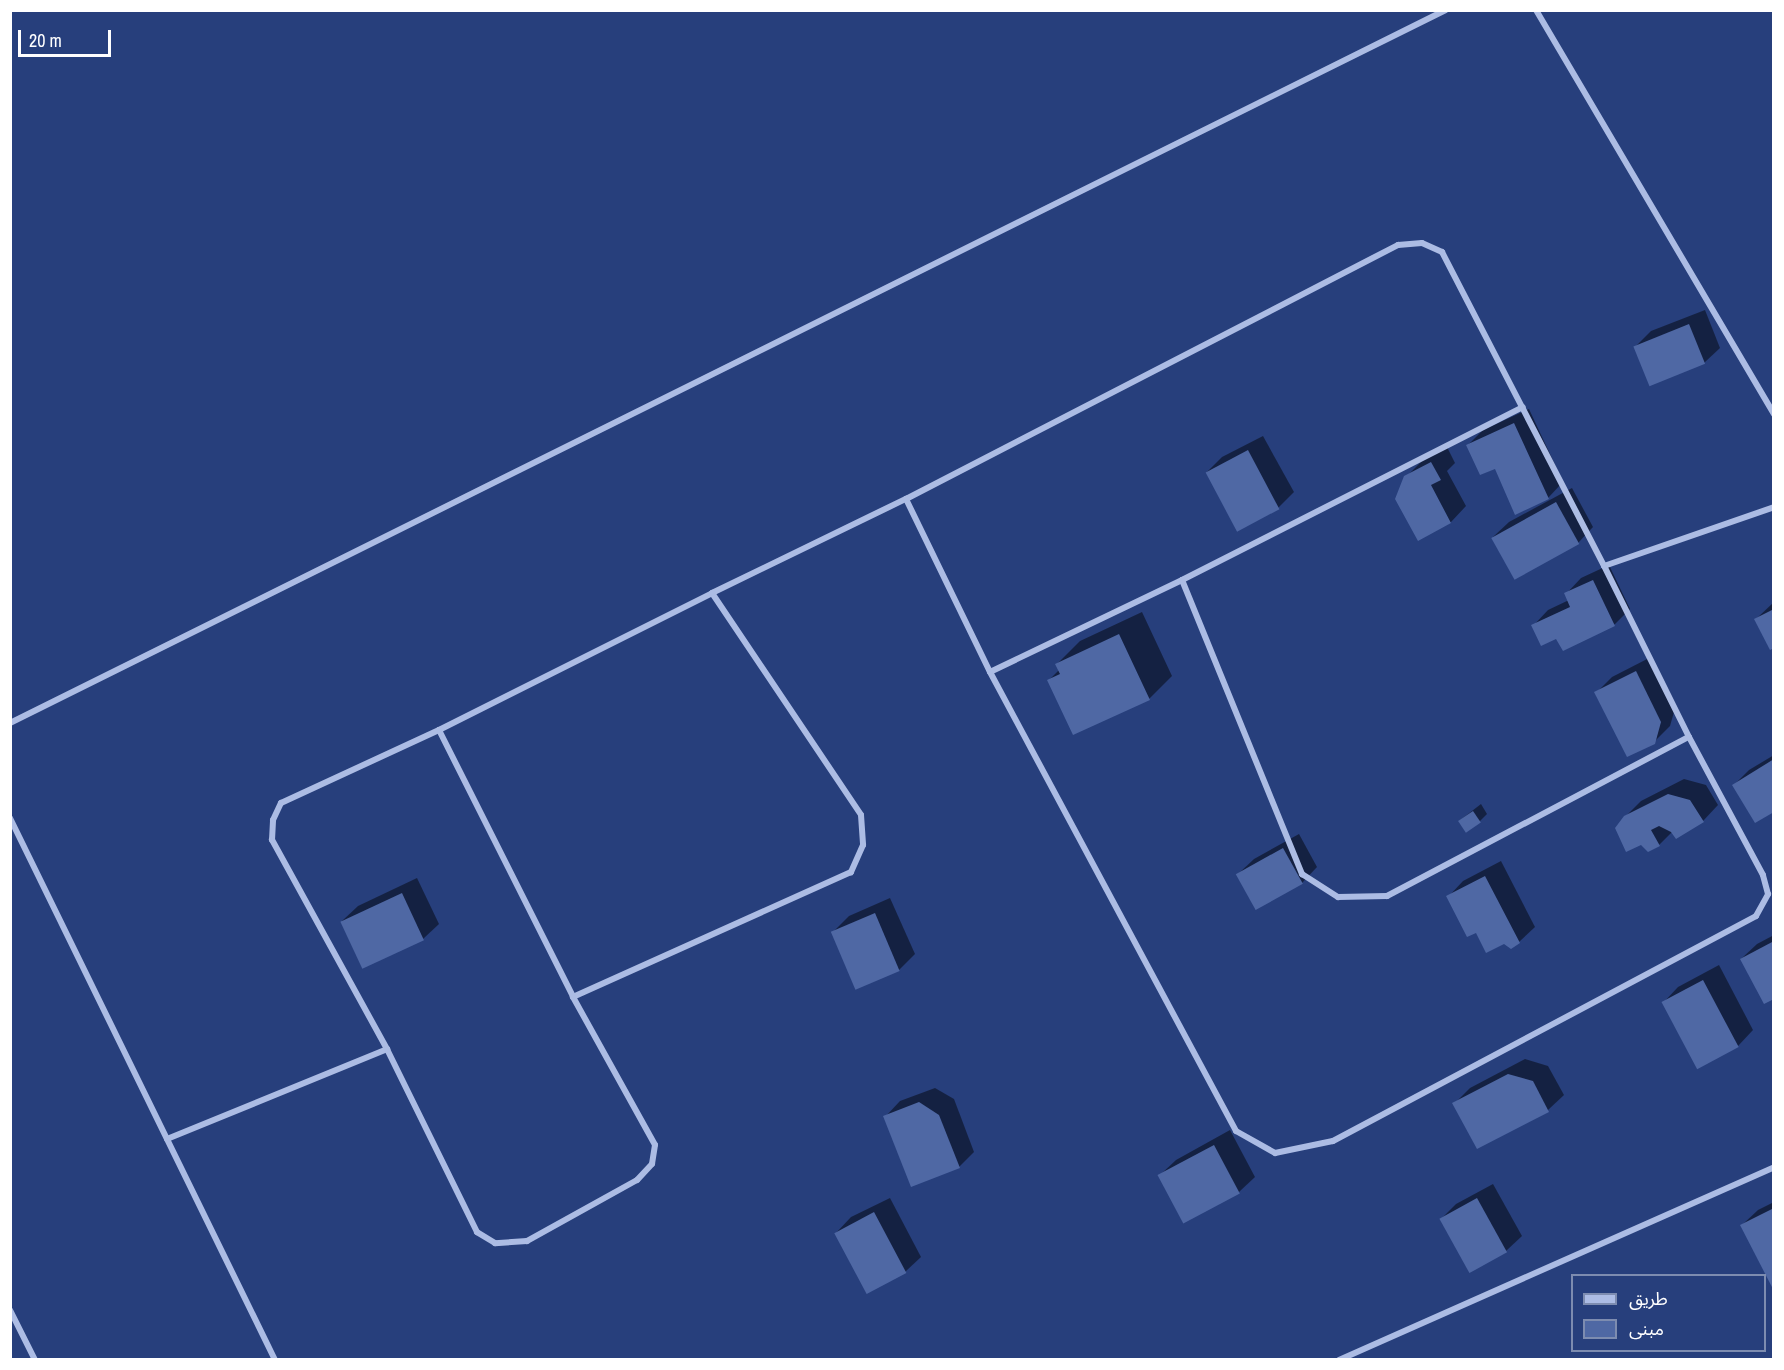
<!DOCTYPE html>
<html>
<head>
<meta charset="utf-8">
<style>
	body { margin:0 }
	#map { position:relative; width:1784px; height:1370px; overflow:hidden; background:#273f7c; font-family:"Archivo Narrow","Noto Sans Arabic",sans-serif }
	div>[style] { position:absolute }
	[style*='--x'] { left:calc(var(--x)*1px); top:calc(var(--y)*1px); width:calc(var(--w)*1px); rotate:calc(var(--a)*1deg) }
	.shadow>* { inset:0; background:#0007 }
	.building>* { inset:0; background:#4f68a4; transform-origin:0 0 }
	.minor>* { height:6px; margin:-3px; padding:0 3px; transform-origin:3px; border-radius:3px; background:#acbce4 }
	span { translate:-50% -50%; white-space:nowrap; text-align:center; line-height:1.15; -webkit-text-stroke:4.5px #273f7c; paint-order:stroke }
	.frame { position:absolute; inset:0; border:12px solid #fff; pointer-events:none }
	.legend { position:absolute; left:1571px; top:1274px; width:195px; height:78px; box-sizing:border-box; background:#273f7c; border:2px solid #7d8cb0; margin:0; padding:8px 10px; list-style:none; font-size:18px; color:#fff }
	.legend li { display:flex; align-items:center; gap:12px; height:30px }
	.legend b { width:30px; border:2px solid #7d8cb0 }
	.scale { position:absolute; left:18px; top:30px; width:93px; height:27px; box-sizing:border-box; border:3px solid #fff; border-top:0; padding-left:8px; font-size:18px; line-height:21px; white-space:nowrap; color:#fff; -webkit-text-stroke:4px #273f7c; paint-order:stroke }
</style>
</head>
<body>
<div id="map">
	<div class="shadow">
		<div style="clip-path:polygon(1705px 310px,1720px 348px,1704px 363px,1635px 347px,1651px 331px)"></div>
		<div style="clip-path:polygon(1529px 409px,1563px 482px,1548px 498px,1495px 467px,1468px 445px,1483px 430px)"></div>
		<div style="clip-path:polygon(1263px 436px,1294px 492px,1278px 508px,1237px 529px,1207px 472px,1222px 457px)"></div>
		<div style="clip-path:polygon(1447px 447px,1455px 463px,1447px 471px,1466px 506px,1451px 522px,1418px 539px,1406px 477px,1422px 461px)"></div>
		<div style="clip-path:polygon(1572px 488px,1593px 527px,1578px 543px,1493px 537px,1509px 522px)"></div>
		<div style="clip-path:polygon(1609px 565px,1630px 609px,1615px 624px,1563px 649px,1557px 637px,1533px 626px,1548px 610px,1569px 600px,1566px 594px,1581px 578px)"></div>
		<div style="clip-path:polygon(1774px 602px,1774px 646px,1756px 619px)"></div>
		<div style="clip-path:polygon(1142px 612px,1172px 676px,1149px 699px,1049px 680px,1059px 670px,1057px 664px,1080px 641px)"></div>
		<div style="clip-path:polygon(1651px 657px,1676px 705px,1670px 726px,1654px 742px,1596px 693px,1612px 677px)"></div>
		<div style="clip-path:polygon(1774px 755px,1774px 810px,1734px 785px,1749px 770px)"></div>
		<div style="clip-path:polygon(1684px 779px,1706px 785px,1718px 805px,1703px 821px,1673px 831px,1659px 845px,1625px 817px,1641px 801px)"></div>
		<div style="clip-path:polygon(1481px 804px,1487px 814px,1480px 821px,1459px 821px)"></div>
		<div style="clip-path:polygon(1299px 834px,1317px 867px,1302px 883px,1238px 874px,1254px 859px)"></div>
		<div style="clip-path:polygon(1501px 861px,1535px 927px,1519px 942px,1448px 897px,1463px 881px)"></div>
		<div style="clip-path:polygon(417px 878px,439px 924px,423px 939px,342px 921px,358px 906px)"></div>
		<div style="clip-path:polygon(890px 898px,915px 954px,899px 970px,833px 932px,849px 916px)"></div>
		<div style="clip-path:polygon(1774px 935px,1774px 998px,1741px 959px,1757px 944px)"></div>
		<div style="clip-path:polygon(1719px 965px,1753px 1030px,1738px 1046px,1663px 1003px,1678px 987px)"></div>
		<div style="clip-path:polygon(1525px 1059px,1548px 1066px,1564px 1095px,1548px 1110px,1454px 1104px,1470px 1088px)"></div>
		<div style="clip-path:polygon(935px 1088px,954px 1099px,974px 1152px,959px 1167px,885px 1117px,900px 1101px)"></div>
		<div style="clip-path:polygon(1230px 1130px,1255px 1177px,1239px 1192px,1185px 1221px,1160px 1175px,1176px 1160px)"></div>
		<div style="clip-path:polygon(1493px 1184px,1522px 1236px,1506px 1251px,1441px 1219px,1456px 1204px)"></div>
		<div style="clip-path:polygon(890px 1198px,921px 1257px,905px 1272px,836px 1233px,851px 1217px)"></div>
		<div style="clip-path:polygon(1774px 1202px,1774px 1288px,1742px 1225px,1758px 1210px)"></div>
	</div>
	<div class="building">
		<div style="left:1689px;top:324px;width:43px;height:60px;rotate:68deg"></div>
		<div style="clip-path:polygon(1514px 423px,1549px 499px,1515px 515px,1495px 469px,1480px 475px,1466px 445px)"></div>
		<div style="left:1248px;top:450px;width:67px;height:48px;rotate:62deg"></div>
		<div style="clip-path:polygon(1431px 462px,1441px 480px,1431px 485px,1451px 523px,1418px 541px,1395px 499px,1404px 476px)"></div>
		<div style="left:1556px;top:502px;width:48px;height:74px;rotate:61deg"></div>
		<div style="clip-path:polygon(1593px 580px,1615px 626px,1563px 651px,1556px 639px,1541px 646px,1531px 625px,1570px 607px,1564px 593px)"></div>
		<div style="clip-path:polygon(1774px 609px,1774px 648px,1770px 650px,1754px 619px)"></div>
		<div style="clip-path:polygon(1119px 634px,1150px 700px,1073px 735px,1047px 680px,1060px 674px,1055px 664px)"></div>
		<div style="clip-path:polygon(1636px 671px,1661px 722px,1655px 744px,1627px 757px,1594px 692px)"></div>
		<div style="clip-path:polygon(1774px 759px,1774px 812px,1755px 823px,1732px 785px)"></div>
		<div style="clip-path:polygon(1668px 794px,1690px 800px,1704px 822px,1676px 839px,1671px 832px,1659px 826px,1651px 830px,1660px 846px,1648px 852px,1641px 845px,1626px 852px,1615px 828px,1624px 816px)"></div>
		<div style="left:1473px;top:811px;width:14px;height:18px;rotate:56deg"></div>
		<div style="left:1283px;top:848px;width:41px;height:54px;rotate:61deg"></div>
		<div style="clip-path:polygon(1485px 876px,1520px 943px,1511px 949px,1504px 944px,1486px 953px,1476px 933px,1467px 937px,1446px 896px)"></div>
		<div style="left:402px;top:893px;width:52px;height:68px;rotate:65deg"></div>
		<div style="left:875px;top:913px;width:63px;height:48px;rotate:67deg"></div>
		<div style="clip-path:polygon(1774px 941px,1774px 999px,1764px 1004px,1740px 959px)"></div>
		<div style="left:1703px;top:980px;width:76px;height:47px;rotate:62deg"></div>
		<div style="clip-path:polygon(1508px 1074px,1533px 1081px,1549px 1112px,1477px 1149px,1452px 1103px)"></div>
		<div style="clip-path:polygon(919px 1102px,939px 1115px,960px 1168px,911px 1187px,883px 1116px)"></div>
		<div style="left:1214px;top:1145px;width:55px;height:64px;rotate:62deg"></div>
		<div style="left:1477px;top:1198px;width:62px;height:43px;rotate:61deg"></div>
		<div style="clip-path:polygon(1774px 1208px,1774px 1291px,1740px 1225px)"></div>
		<div style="left:874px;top:1212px;width:69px;height:45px;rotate:62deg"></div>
	</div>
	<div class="minor">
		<div style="--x:1536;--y:10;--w:469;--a:59.5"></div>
		<div style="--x:906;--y:499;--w:554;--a:-27.31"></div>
		<div style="--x:1398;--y:245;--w:24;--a:-5"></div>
		<div style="--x:1422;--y:243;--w:22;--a:24"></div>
		<div style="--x:1442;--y:252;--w:353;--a:62.7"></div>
		<div style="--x:1604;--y:566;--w:180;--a:-19.1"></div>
		<div style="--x:1182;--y:580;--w:318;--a:67.8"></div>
		<div style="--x:1302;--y:874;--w:43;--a:32.6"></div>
		<div style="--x:1338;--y:897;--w:49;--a:-1.2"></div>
		<div style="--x:1387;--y:896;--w:341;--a:-27.8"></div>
		<div style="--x:1689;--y:737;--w:191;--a:-116.4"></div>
		<div style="--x:712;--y:593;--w:216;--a:-25.9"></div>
		<div style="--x:906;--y:499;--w:192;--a:64.1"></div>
		<div style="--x:990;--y:672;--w:521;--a:61.81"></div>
		<div style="--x:1236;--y:1131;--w:45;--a:29.4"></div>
		<div style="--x:1275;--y:1153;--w:59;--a:-11.7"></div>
		<div style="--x:1333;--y:1141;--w:479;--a:-28"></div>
		<div style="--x:1756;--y:916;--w:25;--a:-61"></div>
		<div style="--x:1768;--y:894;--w:20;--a:-105"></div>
		<div style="--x:1763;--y:875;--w:157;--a:-118.2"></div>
		<div style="--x:990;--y:672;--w:213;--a:-25.6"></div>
		<div style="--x:1182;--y:580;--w:382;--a:-26.9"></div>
		<div style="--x:10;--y:723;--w:1603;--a:-26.41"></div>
		<div style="--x:439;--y:730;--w:299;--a:63.3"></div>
		<div style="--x:573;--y:997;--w:169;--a:61"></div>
		<div style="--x:655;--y:1145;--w:19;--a:99"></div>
		<div style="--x:652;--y:1164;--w:22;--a:133"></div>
		<div style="--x:637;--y:1180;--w:126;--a:151"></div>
		<div style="--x:527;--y:1241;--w:32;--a:176"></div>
		<div style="--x:495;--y:1243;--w:21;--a:-149"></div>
		<div style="--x:477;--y:1232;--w:204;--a:-116.2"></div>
		<div style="--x:387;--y:1049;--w:239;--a:-118.8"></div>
		<div style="--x:272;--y:840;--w:20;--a:-87"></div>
		<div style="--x:273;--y:820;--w:19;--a:-65"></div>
		<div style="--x:281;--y:803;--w:174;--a:-24.8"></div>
		<div style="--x:439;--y:730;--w:305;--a:-26.6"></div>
		<div style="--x:712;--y:593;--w:267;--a:56.1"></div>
		<div style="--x:861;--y:815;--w:30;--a:86"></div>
		<div style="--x:863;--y:845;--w:30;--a:114"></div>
		<div style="--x:851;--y:872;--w:305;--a:155.8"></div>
		<div style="--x:10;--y:818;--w:603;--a:63.94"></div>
		<div style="--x:167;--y:1139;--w:238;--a:-22.2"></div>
		<div style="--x:10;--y:1310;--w:56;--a:63.4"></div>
		<div style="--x:1339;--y:1360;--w:476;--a:-23.9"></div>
	</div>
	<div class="frame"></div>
	<ul class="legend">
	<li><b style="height:8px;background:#acbce4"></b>طريق</li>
	<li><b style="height:16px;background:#4f68a4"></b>مبنى</li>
	</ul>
	<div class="scale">20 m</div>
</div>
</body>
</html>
